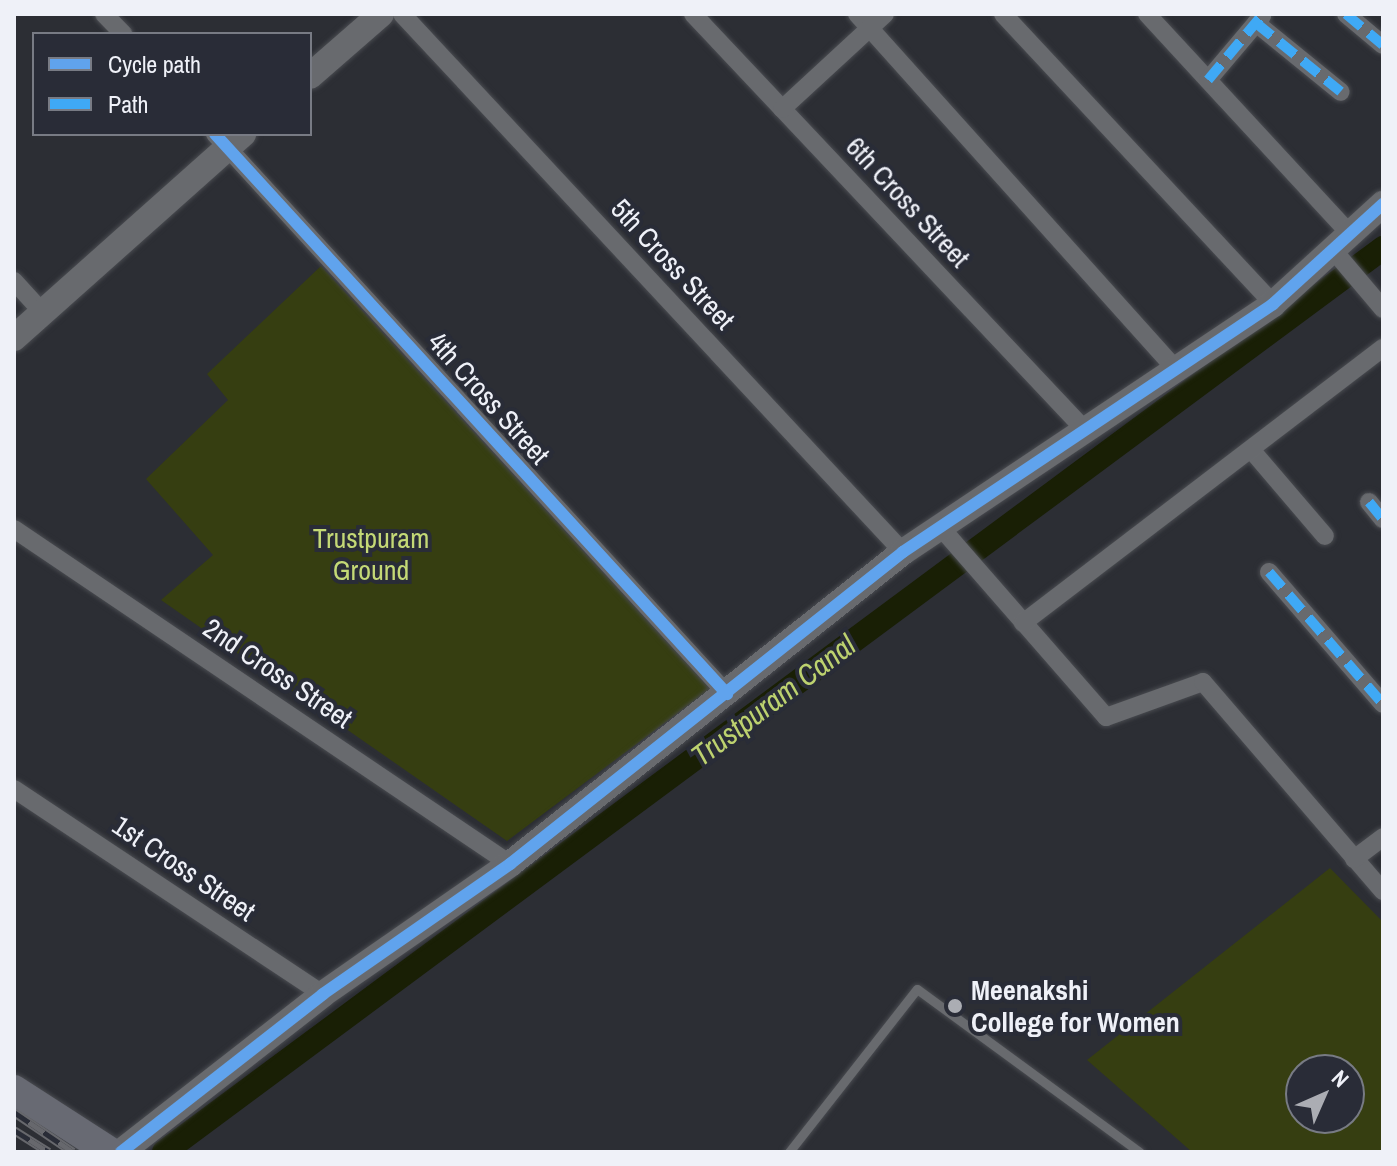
<!DOCTYPE html>
<html>
<head>
<meta charset="utf-8">
<style>
	body { margin:0 }
	#map { position:relative; width:1397px; height:1166px; overflow:hidden; background:#2c2e34; font-family:"Archivo Narrow",sans-serif }
	div>[style] { position:absolute }
	[style*='--x'] { left:calc(var(--x)*1px); top:calc(var(--y)*1px); width:calc(var(--w)*1px); rotate:calc(var(--a)*1deg) }
	.green>* { inset:0; background:#363e11 }
	.canal>* { height:24px; margin:-12px; padding:0 12px; transform-origin:12px; border-radius:12px; background:#191f05 }
	.roads { filter:drop-shadow(0 0 2px #494b50) drop-shadow(0 0 2px #494b50) }
	.lane>* { height:9px; margin:-4.5px; padding:0 4.5px; transform-origin:4.5px; border-radius:4.5px; background:#686a6e }
	.street>* { height:18px; margin:-9px; padding:0 9px; transform-origin:9px; border-radius:9px; background:#686a6e }
	.secondary>* { height:26px; margin:-13px; padding:0 13px; transform-origin:13px; border-radius:13px; background:#686a6e }
	.primary>* { height:30px; margin:-15px; padding:0 15px; transform-origin:15px; border-radius:15px; background:#686a73 }
	.rail>* { height:9px; margin-top:-4.5px; transform-origin:0; background:repeating-linear-gradient(90deg,#292c37 0 18px,#67686d 0 36px); box-sizing:border-box; border-block:2px solid #67686d }
	.quiet>* { height:10px; margin-top:-5px; transform-origin:0; background:repeating-linear-gradient(90deg,#3fa9f5 0 20px,transparent 0 30px) }
	.cycleway>* { height:12px; margin:-6px; padding:0 6px; transform-origin:6px; border-radius:6px; background:#60a3ed }
	.dots>* { width:22px; height:22px; translate:-50% -50%; box-sizing:border-box; border:4px solid #292c37; border-radius:50% }
	span { translate:-50% -50%; white-space:nowrap; text-align:center; line-height:1.15; -webkit-text-stroke:8px #292c37; paint-order:stroke }
	.street-label { font-size:28px; color:#eff1f8 }
	.park-label { font-size:28px; color:#c4d976 }
	.poi-label { font-size:28px; color:#eff1f8; font-weight:700 }
	.left { translate:0 -50%; text-align:left }
	.water-label { font-size:30px; color:#bdd26f; font-style:italic }
	.frame { position:absolute; inset:0; border:16px solid #eff1f8; pointer-events:none }
	.legend { position:absolute; left:32px; top:32px; width:280px; height:104px; box-sizing:border-box; background:#292c37; border:2px solid #787b84; margin:0; padding:10px 14px; list-style:none; font-size:24px; color:#eff1f8 }
	.legend li { display:flex; align-items:center; gap:16px; height:40px }
	.legend b { width:40px; border:2px solid #787b84 }
	.north { position:absolute; left:1285px; top:1054px; width:80px; height:80px; box-sizing:border-box; background:#292c37; border:2px solid #787b84; border-radius:50%; rotate:45deg; font-size:22px; font-weight:700; line-height:32px; text-align:center; color:#eff1f8 }
	.north::after { content:''; display:block; margin:auto; width:28px; height:36px; background:#abadb3; clip-path:polygon(50% 0,100% 100%,50% 72%,0 100%) }
</style>
</head>
<body>
<div id="map">
	<div class="green">
		<div style="clip-path:polygon(321px 266px,710px 689px,507px 841px,161px 600px,213px 555px,146px 479px,228px 400px,207px 374px)"></div>
		<div style="clip-path:polygon(evenodd,1330px 868px,1383px 922px,1383px 1152px,1192px 1152px,1087px 1060px,1330px 868px,1301px 1070px,1349px 1070px,1349px 1118px,1301px 1118px,1301px 1070px)"></div>
	</div>
	<div class="canal">
		<div style="--x:164;--y:1152;--w:1518;--a:-36.56"></div>
	</div>
	<div class="roads">
		<div class="lane">
			<div style="--x:789;--y:1152;--w:207;--a:-51.9"></div>
			<div style="--x:917;--y:989;--w:276;--a:36.2"></div>
		</div>
		<div class="street">
			<div style="--x:104;--y:14;--w:28;--a:46"></div>
			<div style="--x:402;--y:14;--w:735;--a:47.04"></div>
			<div style="--x:693;--y:14;--w:569;--a:46.71"></div>
			<div style="--x:857;--y:14;--w:481;--a:48.1"></div>
			<div style="--x:1003;--y:14;--w:396;--a:47"></div>
			<div style="--x:1147;--y:14;--w:301;--a:47.3"></div>
			<div style="--x:1346;--y:14;--w:48;--a:40"></div>
			<div style="--x:1256;--y:23;--w:109;--a:39.1"></div>
			<div style="--x:1208;--y:80;--w:84;--a:-49.8"></div>
			<div style="--x:782;--y:109;--w:140;--a:-42.7"></div>
			<div style="--x:215;--y:134;--w:759;--a:47.56"></div>
			<div style="--x:1334;--y:251;--w:76;--a:49.8"></div>
			<div style="--x:14;--y:281;--w:45;--a:47.7"></div>
			<div style="--x:1254;--y:453;--w:109;--a:49.5"></div>
			<div style="--x:1369;--y:502;--w:22;--a:51"></div>
			<div style="--x:14;--y:529;--w:599;--a:34.04"></div>
			<div style="--x:943;--y:530;--w:248;--a:48.9"></div>
			<div style="--x:1106;--y:717;--w:103;--a:-19.8"></div>
			<div style="--x:1203;--y:682;--w:276;--a:49.3"></div>
			<div style="--x:1269;--y:572;--w:174;--a:49.2"></div>
			<div style="--x:1023;--y:623;--w:453;--a:-37.4"></div>
			<div style="--x:14;--y:789;--w:371;--a:33.6"></div>
			<div style="--x:1354;--y:859;--w:36;--a:-37"></div>
		</div>
		<div class="secondary">
			<div style="--x:310;--y:76;--w:94;--a:-41.1"></div>
			<div style="--x:14;--y:338;--w:307;--a:-41.7"></div>
			<div style="--x:121;--y:1152;--w:256;--a:-38"></div>
			<div style="--x:323;--y:994;--w:228;--a:-34.8"></div>
			<div style="--x:510;--y:864;--w:502;--a:-38.45"></div>
			<div style="--x:903;--y:552;--w:445;--a:-33.8"></div>
			<div style="--x:1273;--y:304;--w:149;--a:-42.3"></div>
		</div>
		<div class="primary">
			<div style="--x:14;--y:1090;--w:114;--a:32.9"></div>
		</div>
	</div>
	<div class="rail">
		<div style="--x:14;--y:1112;--w:71;--a:34.1"></div>
		<div style="--x:14;--y:1130;--w:41;--a:32.2"></div>
	</div>
	<div class="quiet">
		<div style="--x:1346;--y:14;--w:48;--a:40"></div>
		<div style="--x:1256;--y:23;--w:109;--a:39.1"></div>
		<div style="--x:1208;--y:80;--w:86;--a:-50.2"></div>
		<div style="--x:1369;--y:502;--w:22;--a:51"></div>
		<div style="--x:1269;--y:572;--w:174;--a:49.2"></div>
	</div>
	<div class="cycleway">
		<div style="--x:215;--y:134;--w:759;--a:47.56"></div>
		<div style="--x:121;--y:1152;--w:256;--a:-38"></div>
		<div style="--x:323;--y:994;--w:228;--a:-34.8"></div>
		<div style="--x:510;--y:864;--w:502;--a:-38.45"></div>
		<div style="--x:903;--y:552;--w:445;--a:-33.8"></div>
		<div style="--x:1273;--y:304;--w:149;--a:-42.3"></div>
	</div>
	<div class="dots">
		<div style="left:955px;top:1006px;background:#abadb3"></div>
	</div>
	<div class="street-label">
		<span style="left:908px;top:202px;rotate:47deg">6th Cross Street</span>
		<span style="left:673px;top:264px;rotate:47deg">5th Cross Street</span>
		<span style="left:489px;top:398px;rotate:48deg">4th Cross Street</span>
		<span style="left:278px;top:673px;rotate:34deg">2nd Cross Street</span>
		<span style="left:184px;top:868px;rotate:34deg">1st Cross Street</span>
	</div>
	<div class="park-label">
		<span style="left:371px;top:554px">Trustpuram<br>Ground</span>
	</div>
	<div class="poi-label">
		<span class="left" style="left:971px;top:1006px">Meenakshi<br>College for Women</span>
	</div>
	<div class="water-label">
		<span style="left:773px;top:700px;rotate:-37deg">Trustpuram Canal</span>
	</div>
	<div class="frame"></div>
	<ul class="legend">
	<li><b style="height:10px;background:#60a3ed"></b>Cycle path</li>
	<li><b style="height:10px;background:#3fa9f5"></b>Path</li>
	</ul>
	<div class="north">N</div>
</div>
</body>
</html>
